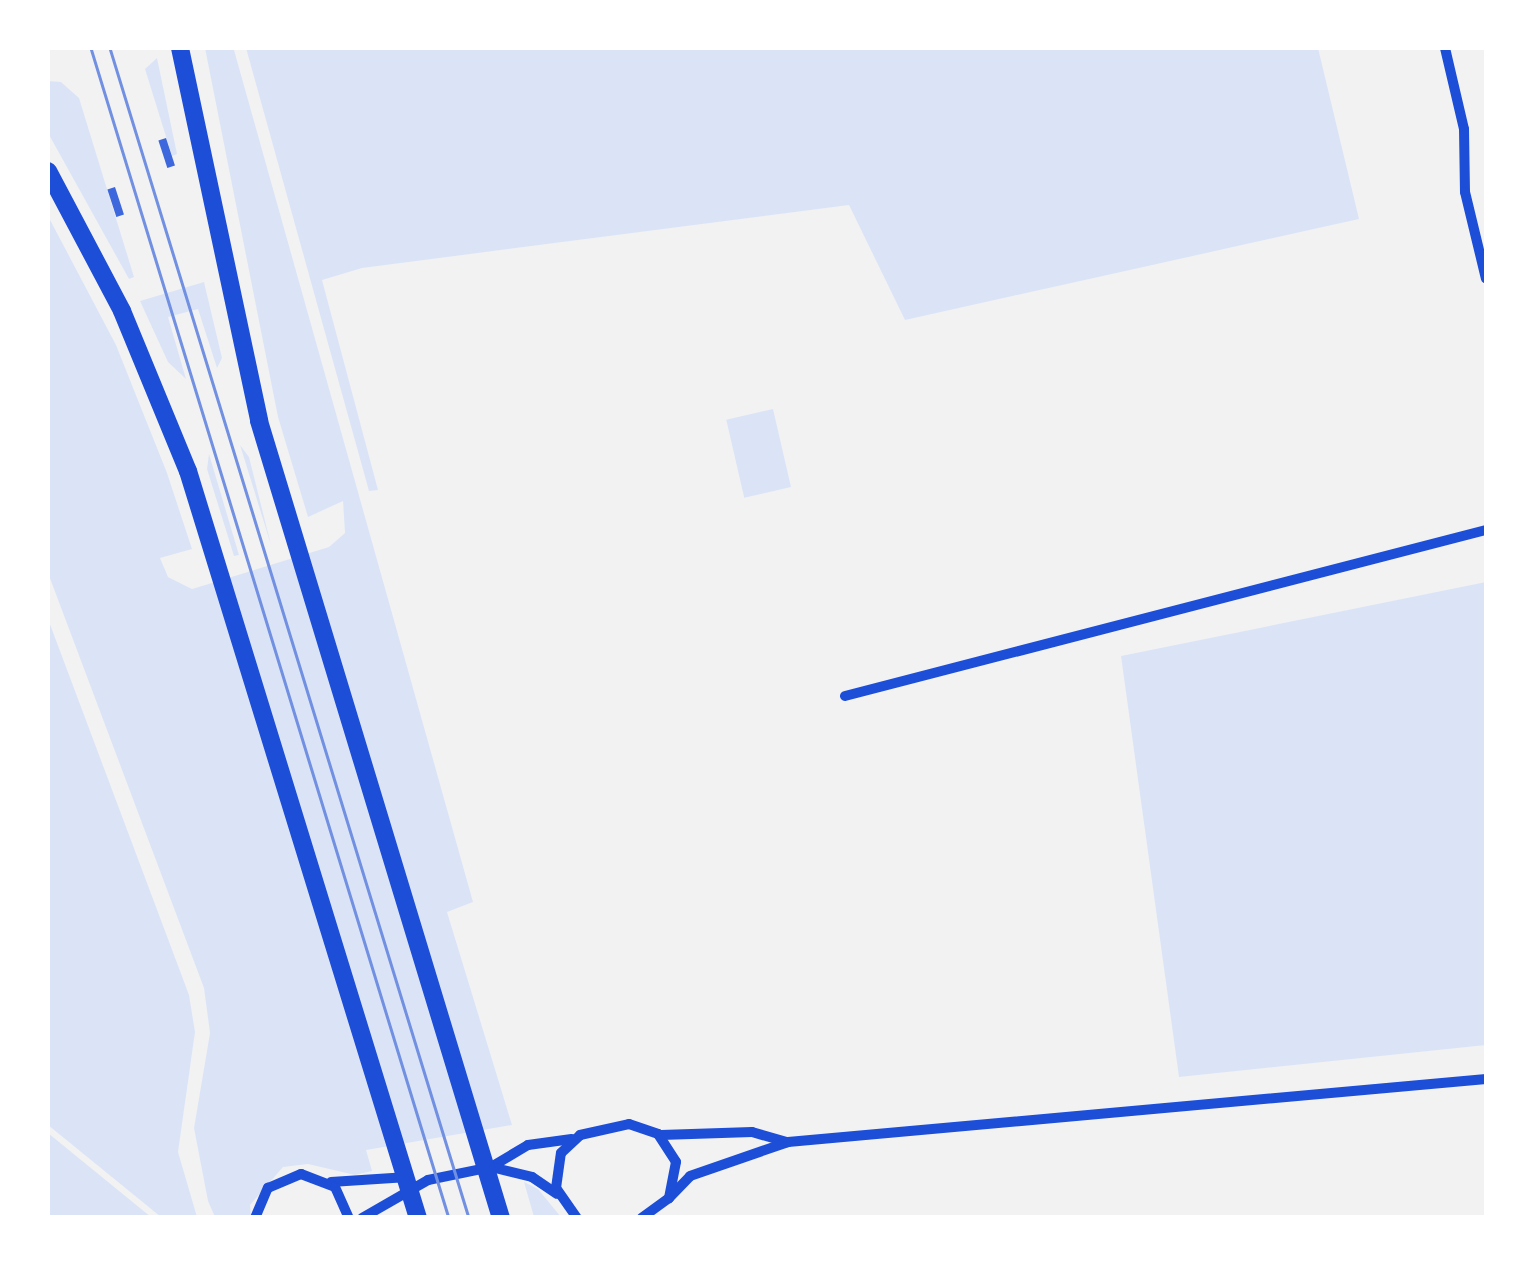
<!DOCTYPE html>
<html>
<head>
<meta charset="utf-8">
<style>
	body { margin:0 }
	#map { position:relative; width:1534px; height:1265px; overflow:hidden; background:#f2f2f2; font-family:Helvetica,sans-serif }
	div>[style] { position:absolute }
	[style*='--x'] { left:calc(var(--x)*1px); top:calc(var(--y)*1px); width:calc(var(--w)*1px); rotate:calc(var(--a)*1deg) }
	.green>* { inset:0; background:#dbe4f7; transform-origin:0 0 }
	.building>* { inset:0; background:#3d67dc; transform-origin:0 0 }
	.minor>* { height:10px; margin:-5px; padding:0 5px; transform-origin:5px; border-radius:5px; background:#1d4ed8 }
	.tertiary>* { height:18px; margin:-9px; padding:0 9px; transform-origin:9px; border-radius:9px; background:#1d4ed8 }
	.tram>* { height:2.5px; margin:-1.25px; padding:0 1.25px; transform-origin:1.25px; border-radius:1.25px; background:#7290e2 }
	span { translate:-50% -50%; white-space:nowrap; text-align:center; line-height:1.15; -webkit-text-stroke:10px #fff; paint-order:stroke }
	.frame { position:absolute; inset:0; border:50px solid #fff; pointer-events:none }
</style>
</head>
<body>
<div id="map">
	<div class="green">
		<div style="clip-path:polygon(205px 48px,234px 50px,473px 902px,447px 912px,512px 1125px,366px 1150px,372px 1171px,355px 1175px,308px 1164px,283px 1167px,250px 1205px,251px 1217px,215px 1217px,208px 1201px,194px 1128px,210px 1033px,204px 988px,48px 573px,48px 216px,116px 345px,167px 473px,192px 549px,160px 558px,168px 577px,192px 589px,329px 547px,345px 533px,343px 501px,308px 517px,278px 417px)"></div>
		<div style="clip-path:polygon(246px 48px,1318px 48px,1359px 219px,905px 320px,849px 205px,362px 268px,322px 280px,378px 490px,369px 491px)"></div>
		<div style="clip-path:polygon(157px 58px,177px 154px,172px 156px,145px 69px)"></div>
		<div style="clip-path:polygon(48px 81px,61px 82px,79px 98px,134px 277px,129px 279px,48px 133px)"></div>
		<div style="clip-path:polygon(204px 282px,222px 358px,217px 368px,198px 309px,168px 317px,186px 379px,168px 362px,140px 301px)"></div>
		<div style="left:773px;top:409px;width:80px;height:48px;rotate:77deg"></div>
		<div style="clip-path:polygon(240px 445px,249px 457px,271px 545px)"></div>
		<div style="clip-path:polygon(209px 454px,239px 555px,234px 556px,207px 469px)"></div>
		<div style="clip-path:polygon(1486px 582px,1486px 1045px,1179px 1077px,1121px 656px)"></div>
		<div style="clip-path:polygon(48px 619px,189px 995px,195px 1032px,178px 1152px,197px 1217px,161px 1217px,48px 1125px)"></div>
		<div style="clip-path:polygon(48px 1133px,151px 1217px,48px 1217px)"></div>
		<div style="clip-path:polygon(524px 1182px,538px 1189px,561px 1217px,534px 1217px)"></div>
	</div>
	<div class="building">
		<div style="left:166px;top:138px;width:29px;height:8px;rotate:72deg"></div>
		<div style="left:115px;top:187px;width:29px;height:8px;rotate:72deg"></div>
	</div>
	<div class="minor">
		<div style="--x:1445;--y:48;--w:83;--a:76.8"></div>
		<div style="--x:1464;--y:129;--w:63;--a:89.1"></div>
		<div style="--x:1465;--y:192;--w:89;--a:76.4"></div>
		<div style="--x:845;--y:696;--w:662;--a:-14.52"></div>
		<div style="--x:661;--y:1135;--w:91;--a:-1.9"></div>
		<div style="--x:752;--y:1132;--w:37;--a:16"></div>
		<div style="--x:491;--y:1167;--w:43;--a:-30.7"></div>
		<div style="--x:528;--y:1145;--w:44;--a:-7.8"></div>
		<div style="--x:331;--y:1182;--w:77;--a:-3.7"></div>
		<div style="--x:669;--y:1198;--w:30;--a:-46"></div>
		<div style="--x:690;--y:1176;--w:104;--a:-19.1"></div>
		<div style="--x:788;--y:1142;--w:701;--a:-5.16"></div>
		<div style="--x:255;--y:1218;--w:33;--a:-67"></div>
		<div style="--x:268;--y:1188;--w:36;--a:-23"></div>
		<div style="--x:301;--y:1174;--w:36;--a:21"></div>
		<div style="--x:335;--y:1187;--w:34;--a:66"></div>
		<div style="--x:362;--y:1218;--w:76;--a:-29.9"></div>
		<div style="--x:428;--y:1180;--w:64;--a:-11.7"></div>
		<div style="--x:491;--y:1167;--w:42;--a:13.7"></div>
		<div style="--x:532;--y:1177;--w:30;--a:34"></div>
		<div style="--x:577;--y:1218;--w:37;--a:-125"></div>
		<div style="--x:556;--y:1188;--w:35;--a:-82"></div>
		<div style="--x:561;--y:1153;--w:26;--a:-43"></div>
		<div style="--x:580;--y:1135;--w:50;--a:-12.7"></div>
		<div style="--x:629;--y:1124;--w:31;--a:19"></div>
		<div style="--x:658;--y:1134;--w:33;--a:57"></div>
		<div style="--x:676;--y:1162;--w:37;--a:101"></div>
		<div style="--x:669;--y:1198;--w:34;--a:144"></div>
	</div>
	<div class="tertiary">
		<div style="--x:180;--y:48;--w:381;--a:78"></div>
		<div style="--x:259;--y:421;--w:833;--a:73.11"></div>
		<div style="--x:48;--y:171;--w:158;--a:62.1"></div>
		<div style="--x:122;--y:311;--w:173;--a:67.6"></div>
		<div style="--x:188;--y:471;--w:782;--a:72.89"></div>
	</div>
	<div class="tram">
		<div style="--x:91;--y:48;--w:1224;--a:72.99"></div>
		<div style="--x:110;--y:48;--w:1224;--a:72.94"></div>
	</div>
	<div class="frame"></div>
</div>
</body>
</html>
